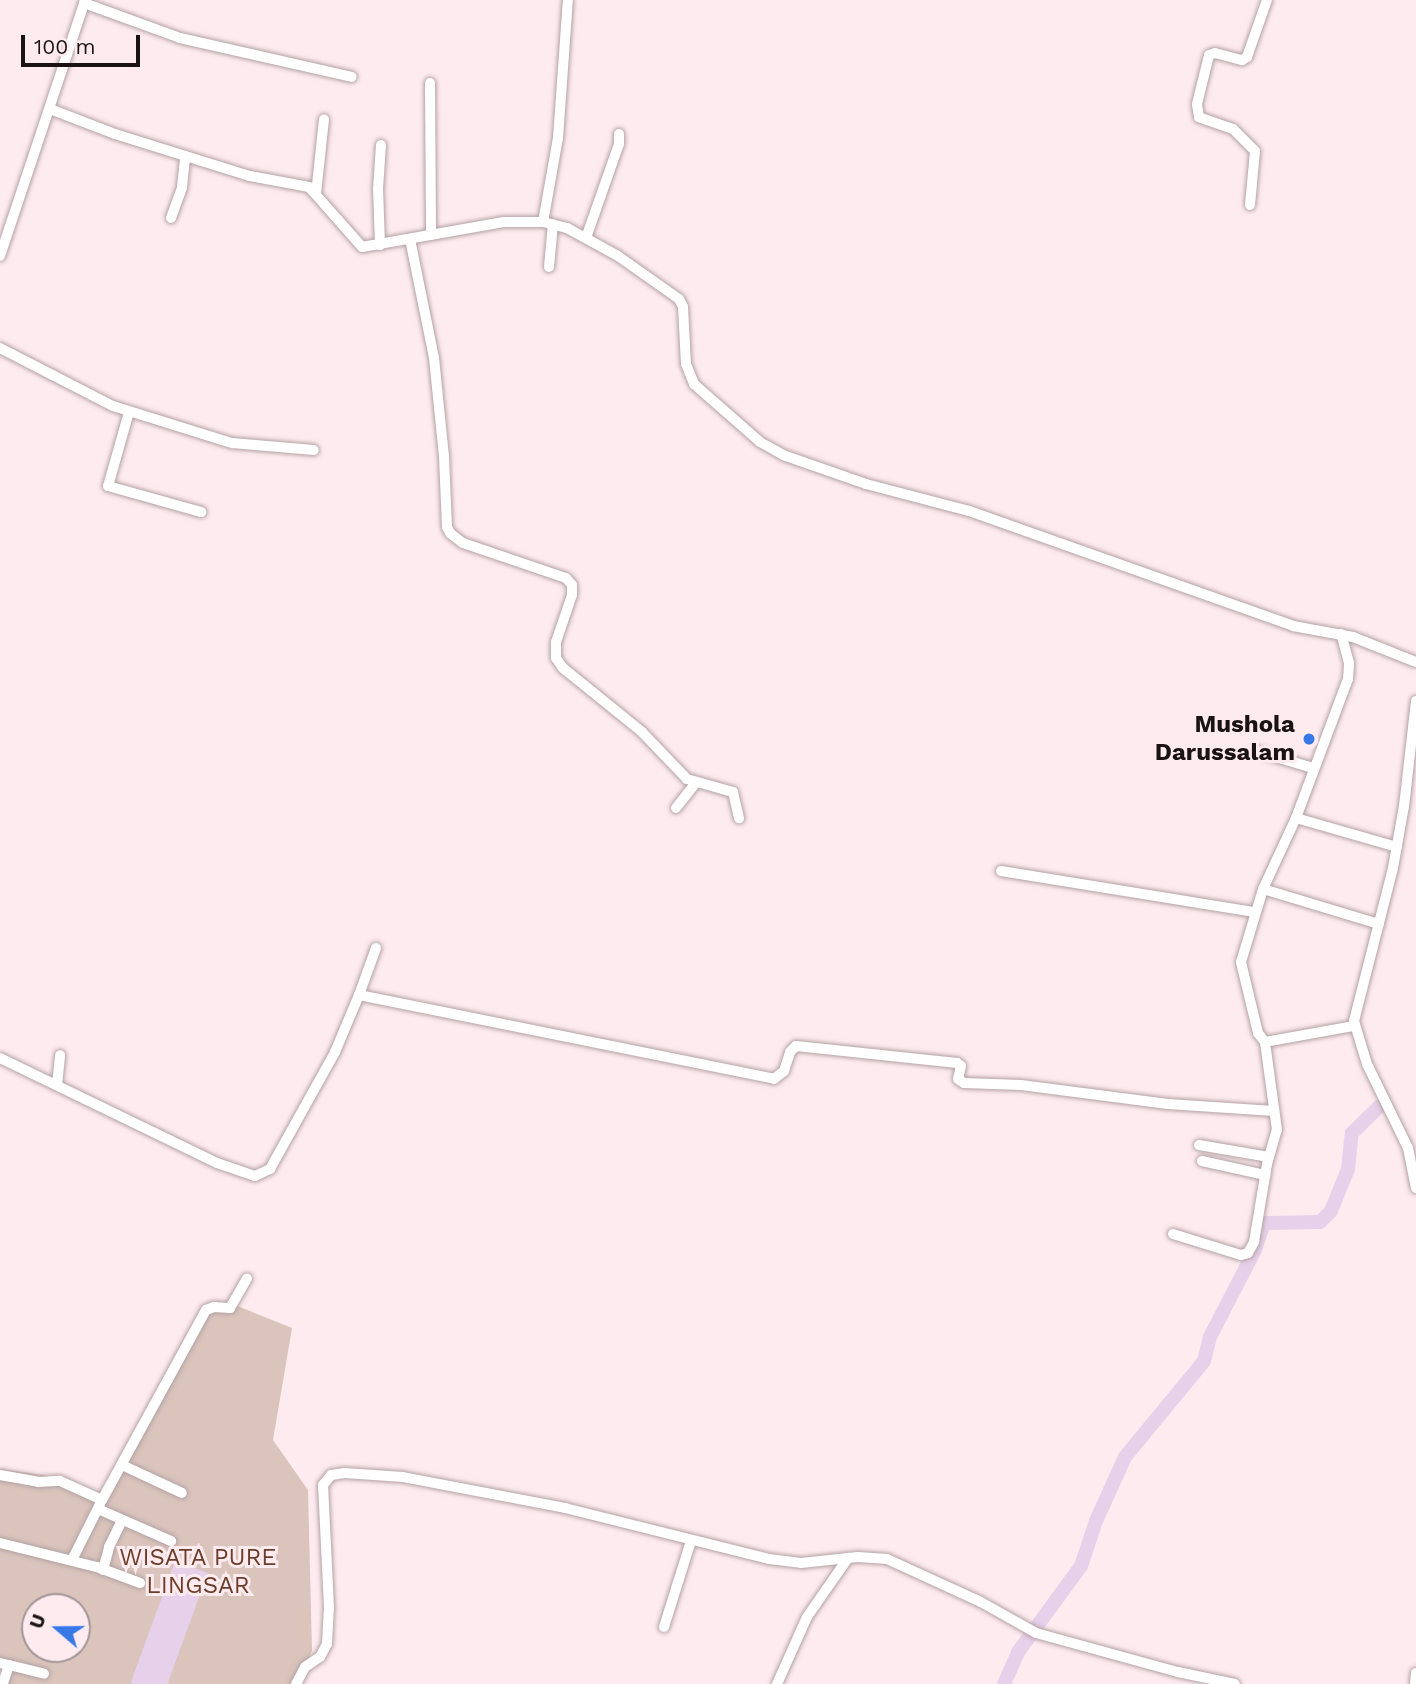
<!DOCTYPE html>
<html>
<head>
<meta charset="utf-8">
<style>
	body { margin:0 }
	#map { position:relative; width:1416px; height:1684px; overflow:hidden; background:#feebef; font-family:"Work Sans",sans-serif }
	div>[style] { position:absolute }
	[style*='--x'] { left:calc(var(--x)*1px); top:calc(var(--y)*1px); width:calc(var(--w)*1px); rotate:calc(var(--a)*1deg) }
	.green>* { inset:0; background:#dac4bb }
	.water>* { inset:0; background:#e7d0ea; transform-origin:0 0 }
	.river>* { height:14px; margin:-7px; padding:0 7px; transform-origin:7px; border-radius:7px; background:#e7d0ea }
	.roads { filter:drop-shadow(0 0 2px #b3a2a5) drop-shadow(0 0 2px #b3a2a5) }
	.minor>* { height:10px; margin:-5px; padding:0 5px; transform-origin:5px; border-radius:5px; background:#fff }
	.dots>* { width:19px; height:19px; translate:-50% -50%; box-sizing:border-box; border:4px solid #feebef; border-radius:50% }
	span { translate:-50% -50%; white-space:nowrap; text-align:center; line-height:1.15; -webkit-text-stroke:6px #feebef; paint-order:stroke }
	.poi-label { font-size:24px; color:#191314; font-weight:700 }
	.right { translate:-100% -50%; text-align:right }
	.park-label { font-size:24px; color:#6c3e2a }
	.north { position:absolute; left:21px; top:1593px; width:70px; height:70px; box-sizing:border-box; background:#feebef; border:2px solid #a29597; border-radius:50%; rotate:290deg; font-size:19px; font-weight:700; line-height:28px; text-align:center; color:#191314 }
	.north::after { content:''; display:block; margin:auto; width:24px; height:32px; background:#3878e7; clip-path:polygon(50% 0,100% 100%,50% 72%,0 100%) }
	.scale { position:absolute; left:21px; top:35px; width:119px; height:32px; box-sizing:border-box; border:4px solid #191314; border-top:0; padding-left:9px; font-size:21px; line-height:24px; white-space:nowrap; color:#191314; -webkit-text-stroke:5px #feebef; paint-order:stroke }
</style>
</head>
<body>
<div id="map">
	<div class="green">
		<div style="clip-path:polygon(evenodd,235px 1305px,292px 1328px,273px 1440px,308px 1490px,312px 1651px,296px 1684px,2px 1684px,8px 1664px,0 1661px,0 1469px,44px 1475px,104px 1506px,206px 1316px,235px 1305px,35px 1607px,77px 1607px,77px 1649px,35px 1649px,35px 1607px)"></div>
	</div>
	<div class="water">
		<div style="left:175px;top:1561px;width:35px;height:130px;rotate:20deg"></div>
	</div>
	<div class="river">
		<div style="--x:1004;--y:1684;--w:35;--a:-66"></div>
		<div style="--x:1018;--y:1652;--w:107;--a:-53.8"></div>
		<div style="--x:1081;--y:1566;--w:47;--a:-71.6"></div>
		<div style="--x:1096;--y:1521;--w:70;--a:-65.6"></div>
		<div style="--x:1125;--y:1457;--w:124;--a:-50.5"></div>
		<div style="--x:1204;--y:1361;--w:25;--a:-76"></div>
		<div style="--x:1210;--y:1337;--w:98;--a:-62.7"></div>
		<div style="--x:1255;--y:1250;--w:28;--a:-72"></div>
		<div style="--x:1264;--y:1223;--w:56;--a:-1"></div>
		<div style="--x:1320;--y:1222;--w:16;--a:-45"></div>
		<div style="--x:1331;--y:1211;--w:45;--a:-68"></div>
		<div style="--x:1348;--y:1169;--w:36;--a:-84"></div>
		<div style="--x:1352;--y:1133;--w:39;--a:-44"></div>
	</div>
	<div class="roads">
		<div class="minor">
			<div style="--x:84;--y:3;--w:102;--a:20"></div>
			<div style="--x:180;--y:38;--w:176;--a:12.8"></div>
			<div style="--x:430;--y:83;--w:152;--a:89.6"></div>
			<div style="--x:50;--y:109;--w:70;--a:21"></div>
			<div style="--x:115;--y:134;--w:141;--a:17.3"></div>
			<div style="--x:250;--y:176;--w:60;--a:10.6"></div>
			<div style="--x:309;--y:187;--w:80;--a:48.5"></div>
			<div style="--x:362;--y:247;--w:144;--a:-10"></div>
			<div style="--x:504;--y:222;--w:39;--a:0"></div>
			<div style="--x:543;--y:222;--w:25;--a:14"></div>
			<div style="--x:567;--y:228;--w:58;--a:28.8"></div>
			<div style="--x:618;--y:256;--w:75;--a:35.2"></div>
			<div style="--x:679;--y:299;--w:9;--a:63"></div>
			<div style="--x:683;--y:307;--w:57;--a:87"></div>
			<div style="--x:686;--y:364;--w:22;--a:68"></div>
			<div style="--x:694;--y:384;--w:88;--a:41.3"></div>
			<div style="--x:760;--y:442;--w:26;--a:29"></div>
			<div style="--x:783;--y:455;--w:88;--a:19.3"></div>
			<div style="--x:866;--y:484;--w:106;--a:14.7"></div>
			<div style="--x:969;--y:511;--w:344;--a:19.5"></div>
			<div style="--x:1293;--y:626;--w:61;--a:10.4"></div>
			<div style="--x:1353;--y:637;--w:68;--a:21.6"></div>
			<div style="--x:316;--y:194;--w:75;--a:-83.9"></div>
			<div style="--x:1250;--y:205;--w:54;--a:-84.7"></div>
			<div style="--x:1255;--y:151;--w:31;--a:-135"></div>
			<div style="--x:1233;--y:129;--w:36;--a:-161"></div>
			<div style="--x:1199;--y:117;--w:13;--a:-99"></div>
			<div style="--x:1197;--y:104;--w:50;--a:-76.2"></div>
			<div style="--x:1209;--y:55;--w:6;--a:-18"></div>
			<div style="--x:1215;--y:53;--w:28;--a:15"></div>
			<div style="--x:1242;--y:60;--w:6;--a:-31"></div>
			<div style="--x:1247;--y:57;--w:60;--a:-70.7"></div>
			<div style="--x:171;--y:218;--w:33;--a:-70"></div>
			<div style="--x:182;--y:187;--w:31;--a:-84"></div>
			<div style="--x:543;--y:222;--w:85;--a:-79.9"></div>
			<div style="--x:558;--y:138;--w:138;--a:-85.9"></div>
			<div style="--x:586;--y:238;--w:100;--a:-70.7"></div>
			<div style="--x:619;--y:144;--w:10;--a:-90"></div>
			<div style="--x:410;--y:239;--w:121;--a:78.6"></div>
			<div style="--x:434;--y:358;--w:99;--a:84.2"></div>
			<div style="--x:444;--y:456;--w:71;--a:87.6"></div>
			<div style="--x:447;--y:527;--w:7;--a:63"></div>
			<div style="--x:450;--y:533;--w:16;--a:38"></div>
			<div style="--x:463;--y:543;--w:109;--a:18.8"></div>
			<div style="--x:566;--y:578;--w:9;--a:49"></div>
			<div style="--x:572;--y:585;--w:10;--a:90"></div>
			<div style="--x:572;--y:595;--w:50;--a:108.8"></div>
			<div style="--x:556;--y:642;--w:16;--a:90"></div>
			<div style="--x:556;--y:658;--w:12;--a:55"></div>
			<div style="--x:563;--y:668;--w:102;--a:39"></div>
			<div style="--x:642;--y:732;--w:65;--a:46.2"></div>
			<div style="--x:687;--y:779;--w:48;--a:15.8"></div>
			<div style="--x:733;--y:792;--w:27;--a:77"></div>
			<div style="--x:380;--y:245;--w:56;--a:-92"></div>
			<div style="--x:378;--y:189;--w:44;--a:-86.1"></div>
			<div style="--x:0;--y:256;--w:270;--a:-71.6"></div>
			<div style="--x:549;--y:267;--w:43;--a:-84.7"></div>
			<div style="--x:0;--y:348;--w:127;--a:27.2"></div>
			<div style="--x:113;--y:406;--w:125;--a:17.3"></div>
			<div style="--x:232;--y:443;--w:82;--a:4.9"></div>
			<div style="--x:129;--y:412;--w:77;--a:105.8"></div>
			<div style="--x:108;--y:486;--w:97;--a:15.6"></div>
			<div style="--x:1416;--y:701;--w:106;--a:96.5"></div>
			<div style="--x:1404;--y:806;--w:63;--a:100.1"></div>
			<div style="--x:1393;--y:868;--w:158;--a:104.3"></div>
			<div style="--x:1354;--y:1021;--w:45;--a:73.2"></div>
			<div style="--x:1367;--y:1064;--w:93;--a:64"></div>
			<div style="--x:1408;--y:1148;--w:41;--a:78.7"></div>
			<div style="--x:1256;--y:751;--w:59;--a:16.6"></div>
			<div style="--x:676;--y:808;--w:31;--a:-52"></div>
			<div style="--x:1296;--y:818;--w:105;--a:16"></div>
			<div style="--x:1001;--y:871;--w:257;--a:9.2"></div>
			<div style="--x:1263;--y:889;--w:121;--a:16.8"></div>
			<div style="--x:359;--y:995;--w:50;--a:-70.1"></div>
			<div style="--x:1265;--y:1042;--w:90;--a:-10.2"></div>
			<div style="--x:0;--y:1058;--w:241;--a:25.8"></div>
			<div style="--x:217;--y:1163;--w:40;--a:18.9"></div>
			<div style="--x:255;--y:1176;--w:17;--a:-25"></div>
			<div style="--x:270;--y:1169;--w:134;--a:-60.9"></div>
			<div style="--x:335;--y:1052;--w:62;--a:-67.2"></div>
			<div style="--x:359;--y:995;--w:423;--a:11.4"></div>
			<div style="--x:774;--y:1079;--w:13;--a:-39"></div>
			<div style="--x:784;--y:1071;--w:20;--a:-72"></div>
			<div style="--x:790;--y:1052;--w:8;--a:-45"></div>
			<div style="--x:796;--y:1046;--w:162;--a:6"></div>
			<div style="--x:957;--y:1063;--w:5;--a:37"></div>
			<div style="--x:961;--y:1066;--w:13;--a:103"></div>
			<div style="--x:958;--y:1079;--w:7;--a:34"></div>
			<div style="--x:964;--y:1083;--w:57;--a:2"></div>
			<div style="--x:1021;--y:1085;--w:148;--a:7.4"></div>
			<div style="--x:1168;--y:1104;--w:106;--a:3.8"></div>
			<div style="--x:57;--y:1085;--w:30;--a:-84"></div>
			<div style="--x:1199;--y:1145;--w:71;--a:9.7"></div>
			<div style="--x:1202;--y:1161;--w:65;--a:12.5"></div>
			<div style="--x:1173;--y:1234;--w:71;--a:17.2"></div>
			<div style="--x:1241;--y:1255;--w:7;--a:-16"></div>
			<div style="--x:1248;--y:1253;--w:13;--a:-61"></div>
			<div style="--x:1254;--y:1242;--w:79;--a:-80.5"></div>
			<div style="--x:1267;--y:1164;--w:35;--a:-74"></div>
			<div style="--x:1277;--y:1130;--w:89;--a:-97.8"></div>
			<div style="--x:1265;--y:1042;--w:11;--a:-128"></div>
			<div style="--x:1258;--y:1033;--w:73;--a:-103.5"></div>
			<div style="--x:1241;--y:962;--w:76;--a:-73.2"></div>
			<div style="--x:1263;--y:889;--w:78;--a:-65.1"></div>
			<div style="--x:1296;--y:818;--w:148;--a:-69.5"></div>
			<div style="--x:1348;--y:679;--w:16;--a:-86"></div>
			<div style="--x:1349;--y:663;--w:30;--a:-105"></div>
			<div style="--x:122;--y:1465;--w:66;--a:25"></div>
			<div style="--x:0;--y:1475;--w:39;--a:10"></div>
			<div style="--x:38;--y:1482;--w:22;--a:-3"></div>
			<div style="--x:60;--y:1481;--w:46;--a:24.3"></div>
			<div style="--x:102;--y:1500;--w:217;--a:-61.3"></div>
			<div style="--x:206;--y:1310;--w:9;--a:-21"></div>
			<div style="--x:214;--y:1307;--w:16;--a:4"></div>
			<div style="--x:230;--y:1308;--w:34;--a:-60"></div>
			<div style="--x:98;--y:1509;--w:80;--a:23.7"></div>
			<div style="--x:0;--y:1543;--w:100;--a:13.9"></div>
			<div style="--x:97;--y:1567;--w:46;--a:20.4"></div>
			<div style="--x:72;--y:1560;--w:63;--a:-63.4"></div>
			<div style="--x:103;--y:1570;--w:24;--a:-75"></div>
			<div style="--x:109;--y:1547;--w:30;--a:-64"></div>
			<div style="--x:664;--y:1627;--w:90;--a:-72.6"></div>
			<div style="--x:0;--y:1663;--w:9;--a:13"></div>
			<div style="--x:9;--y:1665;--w:20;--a:108"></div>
			<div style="--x:9;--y:1665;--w:36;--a:14"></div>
			<div style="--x:296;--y:1684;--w:19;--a:-62"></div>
			<div style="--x:305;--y:1667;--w:18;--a:-34"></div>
			<div style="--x:320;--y:1657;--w:15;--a:-62"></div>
			<div style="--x:327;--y:1644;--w:37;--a:-87"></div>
			<div style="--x:329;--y:1607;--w:122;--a:-92.8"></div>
			<div style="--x:323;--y:1485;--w:13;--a:-51"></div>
			<div style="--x:331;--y:1475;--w:14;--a:-8"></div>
			<div style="--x:345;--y:1473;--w:58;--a:3.9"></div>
			<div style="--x:403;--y:1477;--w:165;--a:10.8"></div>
			<div style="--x:565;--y:1508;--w:210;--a:14"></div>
			<div style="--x:769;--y:1559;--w:32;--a:7"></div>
			<div style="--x:801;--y:1563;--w:57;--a:-6"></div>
			<div style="--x:858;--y:1557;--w:29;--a:4"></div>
			<div style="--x:887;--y:1559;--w:103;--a:24.6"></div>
			<div style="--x:981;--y:1602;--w:63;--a:29.4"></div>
			<div style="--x:1036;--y:1633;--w:147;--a:15.4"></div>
			<div style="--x:1178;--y:1672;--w:58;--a:11.9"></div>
			<div style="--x:777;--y:1684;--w:73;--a:-65.9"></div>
			<div style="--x:807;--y:1617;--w:72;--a:-55.2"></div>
			<div style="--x:1415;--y:1684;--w:11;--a:-85"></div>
		</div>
	</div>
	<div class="dots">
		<div style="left:1309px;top:739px;background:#3878e7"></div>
	</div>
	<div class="poi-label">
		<span class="right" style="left:1295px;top:739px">Mushola<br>Darussalam</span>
	</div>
	<div class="park-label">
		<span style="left:198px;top:1572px">WISATA PURE<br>LINGSAR</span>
	</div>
	<div class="north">U</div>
	<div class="scale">100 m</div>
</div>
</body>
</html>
